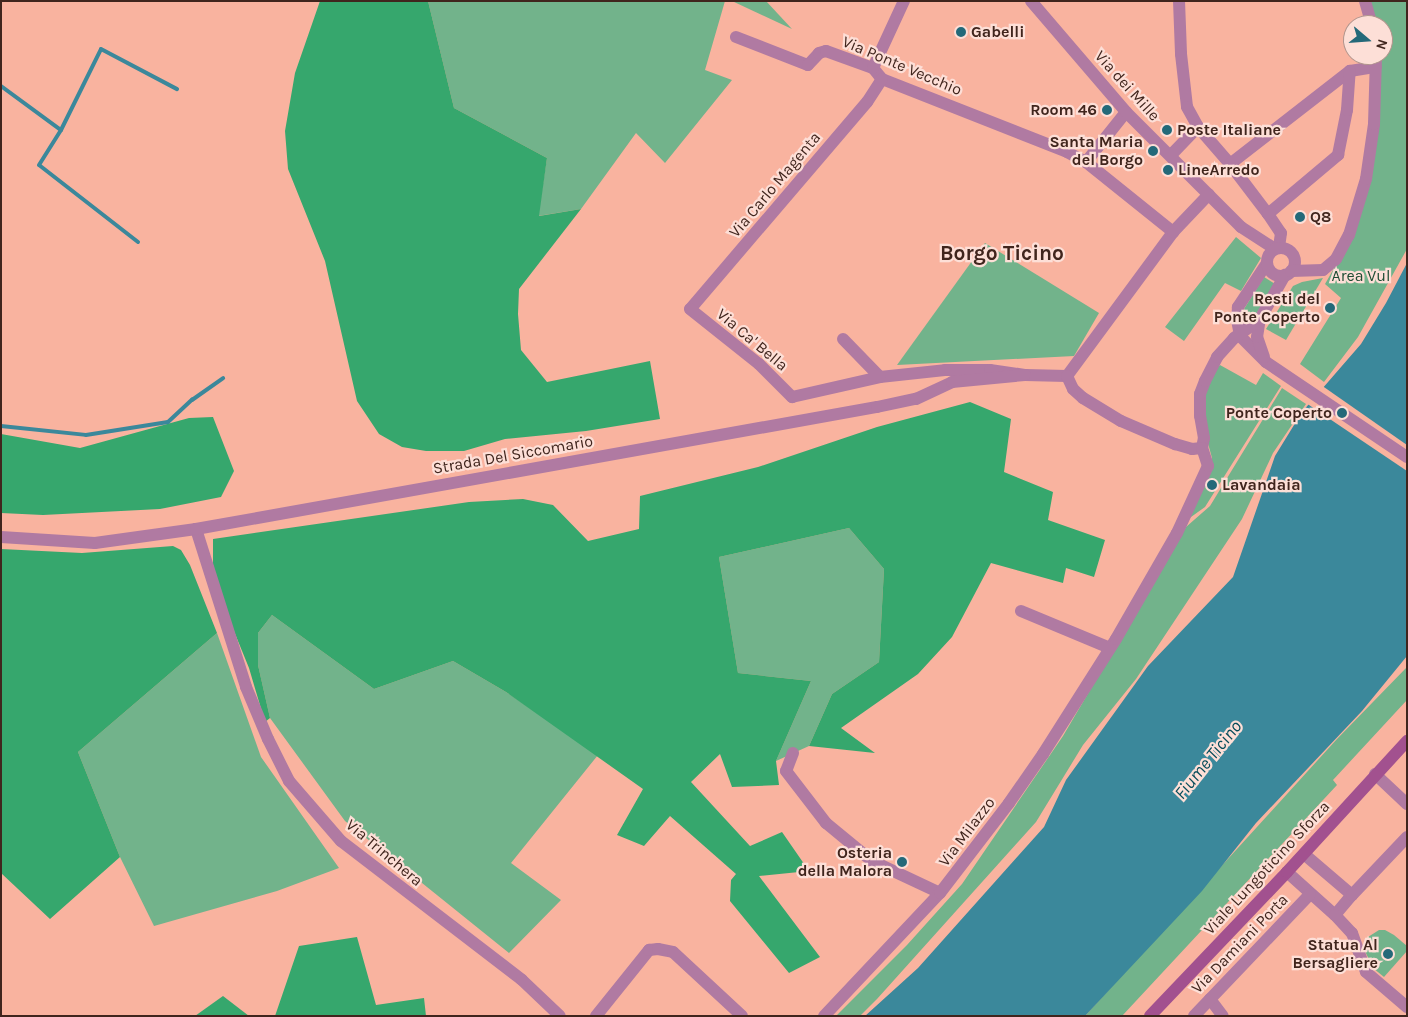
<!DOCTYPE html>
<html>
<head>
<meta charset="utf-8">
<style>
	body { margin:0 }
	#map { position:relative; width:1408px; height:1017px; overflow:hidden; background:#f9b39f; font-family:Karla,sans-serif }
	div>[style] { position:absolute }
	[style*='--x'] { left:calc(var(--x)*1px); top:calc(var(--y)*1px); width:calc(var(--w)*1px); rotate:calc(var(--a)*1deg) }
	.green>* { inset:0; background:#72b38b; transform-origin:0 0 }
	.forest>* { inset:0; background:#36a76d }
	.water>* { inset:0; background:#3b889b }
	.pier>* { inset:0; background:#f9b39f }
	.stream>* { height:4px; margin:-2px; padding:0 2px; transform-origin:2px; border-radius:2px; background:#3b889b }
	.minor>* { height:12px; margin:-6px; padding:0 6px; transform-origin:6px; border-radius:6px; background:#b07aa2 }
	.tertiary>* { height:12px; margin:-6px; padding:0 6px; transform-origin:6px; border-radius:6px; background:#b07aa2 }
	.tertiary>.ring { margin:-6px; padding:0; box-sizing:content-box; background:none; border:12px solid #b07aa2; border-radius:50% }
	.secondary>* { height:12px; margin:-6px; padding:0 6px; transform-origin:6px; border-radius:6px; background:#a2518f }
	.dots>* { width:14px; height:14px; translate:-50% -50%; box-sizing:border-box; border:2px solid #fddfd7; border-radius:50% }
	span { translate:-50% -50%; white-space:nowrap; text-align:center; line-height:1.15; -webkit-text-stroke:4.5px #fddfd7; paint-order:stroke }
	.poi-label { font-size:16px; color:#40251d; font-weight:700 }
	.left { translate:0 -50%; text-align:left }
	.right { translate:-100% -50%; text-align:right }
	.street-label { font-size:16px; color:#40251d }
	.park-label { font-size:16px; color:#1f4c33 }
	.water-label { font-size:18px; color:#074c5a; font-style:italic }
	.district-label { font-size:21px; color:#40251d; font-weight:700 }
	.frame { position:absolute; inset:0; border:2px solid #40251d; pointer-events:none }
	.north { position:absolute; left:1343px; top:15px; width:50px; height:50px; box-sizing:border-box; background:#fddfd7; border:1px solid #b1958d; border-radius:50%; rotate:108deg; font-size:14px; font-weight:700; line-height:20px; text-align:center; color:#40251d }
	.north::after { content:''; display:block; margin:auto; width:18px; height:22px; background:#246979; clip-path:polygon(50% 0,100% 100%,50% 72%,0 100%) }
</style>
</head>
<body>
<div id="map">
	<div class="green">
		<div style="clip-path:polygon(428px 1px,725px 1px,705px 70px,732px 80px,665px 163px,636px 133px,581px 209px,538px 216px,547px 158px,454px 108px)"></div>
		<div style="clip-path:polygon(732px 1px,766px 1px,792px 29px)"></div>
		<div style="clip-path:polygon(1367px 1px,1407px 1px,1407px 249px,1358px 337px,1324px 382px,1300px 364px,1341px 298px,1325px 284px,1353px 235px,1381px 55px,1383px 55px,1383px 25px,1376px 25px)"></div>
		<div style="clip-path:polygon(1236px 237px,1261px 258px,1241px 291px,1225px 283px,1184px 341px,1165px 327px)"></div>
		<div style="clip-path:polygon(985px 243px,1099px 313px,1074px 356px,897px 365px)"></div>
		<div style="left:1264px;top:277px;width:13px;height:38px;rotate:32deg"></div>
		<div style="clip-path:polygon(1323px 278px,1286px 340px,1266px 329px,1293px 286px,1302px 282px)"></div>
		<div style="clip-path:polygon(1220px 365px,1256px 385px,1263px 373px,1281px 386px,1205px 507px,1184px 522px,1212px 458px,1206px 436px,1203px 394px,1210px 375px)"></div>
		<div style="clip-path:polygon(1282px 388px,1306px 404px,1273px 453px,1242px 519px,1136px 679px,1083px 745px,1036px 822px,877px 999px,860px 1016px,836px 1016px,907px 945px,962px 884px,1063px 736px,1186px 527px,1210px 506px)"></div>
		<div style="clip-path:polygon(849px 528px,884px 569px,879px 662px,832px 694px,809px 746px,776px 761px,811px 681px,738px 673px,719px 557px)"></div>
		<div style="clip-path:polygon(272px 615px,374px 689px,453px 661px,506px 692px,598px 755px,511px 863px,561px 900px,509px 953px,345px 821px,270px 718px,258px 665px,258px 633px)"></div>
		<div style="clip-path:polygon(217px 633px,261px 757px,339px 868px,277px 891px,154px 926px,120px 857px,78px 752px)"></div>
		<div style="clip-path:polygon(1407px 667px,1407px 700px,1333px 780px,1337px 785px,1122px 1016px,1085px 1016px,1337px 739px)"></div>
		<div style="clip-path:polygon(1379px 930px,1385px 930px,1394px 935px,1407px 946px,1407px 951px,1384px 977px,1373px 968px,1364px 949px,1368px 937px)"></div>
	</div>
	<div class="forest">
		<div style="clip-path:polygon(320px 1px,428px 1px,454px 108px,547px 158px,539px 216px,581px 209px,519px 289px,518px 314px,521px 350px,547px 382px,650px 361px,660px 419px,586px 431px,505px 439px,464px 451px,426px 451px,402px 447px,379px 434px,357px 401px,325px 261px,288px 169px,285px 131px,295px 73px)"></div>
		<div style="clip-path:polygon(970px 402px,1011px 419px,1004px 472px,1053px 492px,1048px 520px,1105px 540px,1094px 577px,1066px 568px,1063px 583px,991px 563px,952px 637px,918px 674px,841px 728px,875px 753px,809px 746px,832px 694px,879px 662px,884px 569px,849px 528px,719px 557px,738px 673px,811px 681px,776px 761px,779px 785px,732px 787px,720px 754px,691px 782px,750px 846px,782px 832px,809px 871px,759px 876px,820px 957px,789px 973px,730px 901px,731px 880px,736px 874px,670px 816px,644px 846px,617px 835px,643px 789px,506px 692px,453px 661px,374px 689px,272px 615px,258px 633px,258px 665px,270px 718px,265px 722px,249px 668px,229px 619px,213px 565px,213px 539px,469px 502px,523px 499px,553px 505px,588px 541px,639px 529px,640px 496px,758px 467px,877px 427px)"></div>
		<div style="clip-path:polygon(213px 417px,234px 471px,221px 497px,160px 509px,43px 515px,1px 513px,1px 434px,80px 448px,189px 418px)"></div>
		<div style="clip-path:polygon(173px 546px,181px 550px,190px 565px,217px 633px,78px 752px,120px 857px,50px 919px,1px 873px,1px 549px,82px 553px)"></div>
		<div style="clip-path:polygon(357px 937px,376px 1005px,424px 998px,426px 1016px,275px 1016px,299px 946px)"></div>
		<div style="clip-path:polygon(223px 996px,249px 1016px,195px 1016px)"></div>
	</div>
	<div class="water">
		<div style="clip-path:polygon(1407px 263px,1407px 656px,1362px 711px,1256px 823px,1202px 891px,1085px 1016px,865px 1016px,918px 968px,1044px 827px,1066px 780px,1148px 666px,1233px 577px,1275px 456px,1302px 412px,1361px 344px,1386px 303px)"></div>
	</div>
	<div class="pier">
		<div style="clip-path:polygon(1321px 385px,1407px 445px,1407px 471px,1306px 403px)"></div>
	</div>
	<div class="stream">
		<div style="--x:1;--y:86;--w:74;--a:36.3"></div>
		<div style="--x:138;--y:242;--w:125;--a:-142.1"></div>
		<div style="--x:39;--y:165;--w:41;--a:-57.8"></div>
		<div style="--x:61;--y:130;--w:90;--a:-63.7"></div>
		<div style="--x:101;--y:49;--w:86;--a:27.8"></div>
		<div style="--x:1;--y:426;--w:85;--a:6"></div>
		<div style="--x:86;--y:435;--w:83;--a:-9"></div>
		<div style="--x:168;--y:422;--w:33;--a:-43"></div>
		<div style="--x:192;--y:400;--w:38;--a:-35"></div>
	</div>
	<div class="minor">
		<div style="--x:1179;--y:1;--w:53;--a:87.8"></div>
		<div style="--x:1181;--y:54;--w:53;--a:83.5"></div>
		<div style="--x:1187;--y:107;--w:23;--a:61"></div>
		<div style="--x:736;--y:37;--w:77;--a:21.3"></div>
		<div style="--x:808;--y:65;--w:16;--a:-47"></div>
		<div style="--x:819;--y:53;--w:7;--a:-16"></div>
		<div style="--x:826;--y:51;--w:50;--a:19.9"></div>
		<div style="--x:873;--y:68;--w:14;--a:51"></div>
		<div style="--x:882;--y:79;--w:199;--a:21.5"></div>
		<div style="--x:1067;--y:152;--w:21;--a:28"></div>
		<div style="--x:1086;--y:162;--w:112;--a:38.8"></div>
		<div style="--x:873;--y:68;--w:74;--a:-65.2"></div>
		<div style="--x:882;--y:79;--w:27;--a:123"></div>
		<div style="--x:867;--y:102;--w:272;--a:130.5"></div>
		<div style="--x:690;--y:309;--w:88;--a:38.6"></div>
		<div style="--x:759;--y:364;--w:47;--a:45"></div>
		<div style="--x:792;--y:397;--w:90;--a:-12.8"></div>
		<div style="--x:880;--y:377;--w:65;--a:-6.1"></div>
		<div style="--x:945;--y:370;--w:45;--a:0"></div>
		<div style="--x:990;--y:370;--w:35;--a:8"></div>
		<div style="--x:1025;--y:375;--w:42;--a:1.4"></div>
		<div style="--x:1171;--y:155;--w:39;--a:-46"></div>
		<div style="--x:1198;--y:127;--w:49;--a:49.1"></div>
		<div style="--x:1230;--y:164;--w:63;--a:52.8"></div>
		<div style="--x:1268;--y:214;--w:23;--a:56"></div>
		<div style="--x:1281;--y:233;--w:15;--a:98"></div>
		<div style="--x:1086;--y:162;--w:64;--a:-51.3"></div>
		<div style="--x:1230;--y:164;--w:152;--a:-37.8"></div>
		<div style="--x:1350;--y:71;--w:26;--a:-9"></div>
		<div style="--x:1268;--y:214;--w:92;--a:-40.1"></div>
		<div style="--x:1338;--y:155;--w:46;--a:-78.7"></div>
		<div style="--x:1347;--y:110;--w:39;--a:-86"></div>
		<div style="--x:1267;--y:263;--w:53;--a:123.4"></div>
		<div style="--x:1238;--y:307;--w:13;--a:94"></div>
		<div style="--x:1237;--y:320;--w:16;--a:79"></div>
		<div style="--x:1240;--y:336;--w:37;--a:45"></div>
		<div style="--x:1266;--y:362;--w:170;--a:34"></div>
		<div style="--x:843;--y:339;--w:53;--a:45.8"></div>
		<div style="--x:1264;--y:357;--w:21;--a:-109"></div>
		<div style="--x:1257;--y:337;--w:18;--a:-81"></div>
		<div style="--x:1260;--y:319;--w:51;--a:-60.4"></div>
		<div style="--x:1067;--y:376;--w:179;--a:-53.6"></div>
		<div style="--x:1173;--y:232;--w:52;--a:-46.5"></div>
		<div style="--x:1067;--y:376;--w:14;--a:65"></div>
		<div style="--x:1073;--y:389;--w:13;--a:42"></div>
		<div style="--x:1083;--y:398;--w:44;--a:31.2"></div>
		<div style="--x:1121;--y:421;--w:59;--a:23.1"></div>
		<div style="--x:1175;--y:444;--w:18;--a:16"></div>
		<div style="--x:1192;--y:449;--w:10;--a:-6"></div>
		<div style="--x:1202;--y:448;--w:10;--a:-79"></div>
		<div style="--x:1204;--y:438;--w:22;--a:-100"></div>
		<div style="--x:1200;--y:416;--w:22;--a:-90"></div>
		<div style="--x:1200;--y:394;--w:14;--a:-69"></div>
		<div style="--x:1205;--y:381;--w:27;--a:-63"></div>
		<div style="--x:1217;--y:357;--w:25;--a:-48"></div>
		<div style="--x:1234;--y:338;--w:32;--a:-35"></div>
		<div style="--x:196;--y:529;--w:166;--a:72.4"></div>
		<div style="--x:246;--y:687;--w:56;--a:67.1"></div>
		<div style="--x:268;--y:739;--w:47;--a:63.4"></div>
		<div style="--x:289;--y:781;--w:79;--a:49.1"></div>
		<div style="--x:341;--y:841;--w:228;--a:37.5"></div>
		<div style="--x:522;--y:980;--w:52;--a:43.5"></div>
		<div style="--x:1;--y:537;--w:94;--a:3.7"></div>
		<div style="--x:95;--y:543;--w:102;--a:-7.9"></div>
		<div style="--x:196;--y:529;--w:692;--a:-10.16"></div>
		<div style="--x:877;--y:407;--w:40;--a:-12"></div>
		<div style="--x:916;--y:399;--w:40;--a:-25"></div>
		<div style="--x:952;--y:382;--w:73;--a:-5.5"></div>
		<div style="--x:1021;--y:611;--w:96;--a:22.6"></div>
		<div style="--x:793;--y:753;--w:19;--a:111"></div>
		<div style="--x:786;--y:771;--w:66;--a:52.4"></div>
		<div style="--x:826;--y:823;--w:60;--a:39.6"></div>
		<div style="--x:872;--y:861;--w:75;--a:25.2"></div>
		<div style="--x:1375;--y:774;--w:44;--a:43.2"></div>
		<div style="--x:1287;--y:872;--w:64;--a:41.9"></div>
		<div style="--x:1335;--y:915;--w:26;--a:-50"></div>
		<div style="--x:1352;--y:895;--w:63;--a:-139.5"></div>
		<div style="--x:1352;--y:895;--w:80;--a:-46.5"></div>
		<div style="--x:1335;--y:915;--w:25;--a:47"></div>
		<div style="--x:1352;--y:933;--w:41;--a:70.3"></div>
		<div style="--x:1366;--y:972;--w:54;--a:40.5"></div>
		<div style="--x:1210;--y:999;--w:21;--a:53"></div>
		<div style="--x:596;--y:1016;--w:85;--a:-51.2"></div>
		<div style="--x:649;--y:950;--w:9;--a:-6"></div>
		<div style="--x:658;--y:949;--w:15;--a:11"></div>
		<div style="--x:673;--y:952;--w:94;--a:42.8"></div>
		<div style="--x:824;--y:1016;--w:169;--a:-46.7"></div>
		<div style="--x:940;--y:893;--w:113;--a:-52.5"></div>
		<div style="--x:1009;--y:803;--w:60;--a:-55.2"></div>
		<div style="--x:1043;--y:754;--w:136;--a:-57.6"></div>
		<div style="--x:1116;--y:639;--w:122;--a:-60.1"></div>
		<div style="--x:1177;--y:533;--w:74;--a:-65.2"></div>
		<div style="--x:1208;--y:466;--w:19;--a:-108"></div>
		<div style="--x:1194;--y:1016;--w:168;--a:-46.4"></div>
	</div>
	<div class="tertiary">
		<div style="--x:1031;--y:1;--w:146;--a:49.4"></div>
		<div style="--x:1126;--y:112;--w:163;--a:45"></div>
		<div style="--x:1241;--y:227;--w:40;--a:32.9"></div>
		<div style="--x:1365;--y:1;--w:25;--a:74"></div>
		<div class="ring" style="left:1267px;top:248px;width:16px;height:16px"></div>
		<div style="--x:1291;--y:271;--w:32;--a:-2"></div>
		<div style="--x:1323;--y:270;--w:17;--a:-40"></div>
		<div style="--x:1336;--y:259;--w:27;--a:-62"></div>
		<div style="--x:1349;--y:235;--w:59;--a:-73.1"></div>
		<div style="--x:1366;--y:179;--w:56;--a:-81.7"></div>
		<div style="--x:1374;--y:124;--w:69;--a:-88.3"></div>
	</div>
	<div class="secondary">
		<div style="--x:1150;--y:1016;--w:199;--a:-46.4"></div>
		<div style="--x:1287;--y:872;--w:178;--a:-47.5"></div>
	</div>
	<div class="dots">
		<div style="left:961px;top:32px;background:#246979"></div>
		<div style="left:1107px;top:110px;background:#246979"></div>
		<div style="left:1167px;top:130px;background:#246979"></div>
		<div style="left:1153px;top:151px;background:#246979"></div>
		<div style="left:1168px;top:170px;background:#246979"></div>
		<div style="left:1300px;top:217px;background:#246979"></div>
		<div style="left:1330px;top:308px;background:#246979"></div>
		<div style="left:1342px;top:413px;background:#246979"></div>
		<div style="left:1212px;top:485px;background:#246979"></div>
		<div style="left:902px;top:862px;background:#246979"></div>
		<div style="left:1388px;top:954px;background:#246979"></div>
	</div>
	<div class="poi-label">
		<span class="left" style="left:971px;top:32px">Gabelli</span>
		<span class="right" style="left:1097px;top:110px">Room 46</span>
		<span class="left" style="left:1177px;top:130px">Poste Italiane</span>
		<span class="right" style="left:1143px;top:151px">Santa Maria<br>del Borgo</span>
		<span class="left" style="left:1178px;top:170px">LineArredo</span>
		<span class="left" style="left:1310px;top:217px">Q8</span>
		<span class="right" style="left:1320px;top:308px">Resti del<br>Ponte Coperto</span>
		<span class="right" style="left:1332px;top:413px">Ponte Coperto</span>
		<span class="left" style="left:1222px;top:485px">Lavandaia</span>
		<span class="right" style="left:892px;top:862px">Osteria<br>della Malora</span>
		<span class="right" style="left:1378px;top:954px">Statua Al<br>Bersagliere</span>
	</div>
	<div class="street-label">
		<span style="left:902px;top:66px;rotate:23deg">Via Ponte Vecchio</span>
		<span style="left:1127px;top:86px;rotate:48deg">Via dei Mille</span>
		<span style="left:775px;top:185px;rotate:-50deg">Via Carlo Magenta</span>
		<span style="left:752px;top:340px;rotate:40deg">Via Ca' Bella</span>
		<span style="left:513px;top:455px;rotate:-10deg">Strada Del Siccomario</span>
		<span style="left:967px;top:832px;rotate:-53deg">Via Milazzo</span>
		<span style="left:384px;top:853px;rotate:40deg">Via Trinchera</span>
		<span style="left:1267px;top:868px;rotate:-47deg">Viale Lungoticino Sforza</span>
		<span style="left:1240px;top:944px;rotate:-46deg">Via Damiani Porta</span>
	</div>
	<div class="park-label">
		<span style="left:1361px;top:276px">Area Vul</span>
	</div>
	<div class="water-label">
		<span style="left:1208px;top:760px;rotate:-51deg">Fiume Ticino</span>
	</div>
	<div class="district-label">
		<span style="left:1002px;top:253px">Borgo Ticino</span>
	</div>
	<div class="frame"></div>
	<div class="north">N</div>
</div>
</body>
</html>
